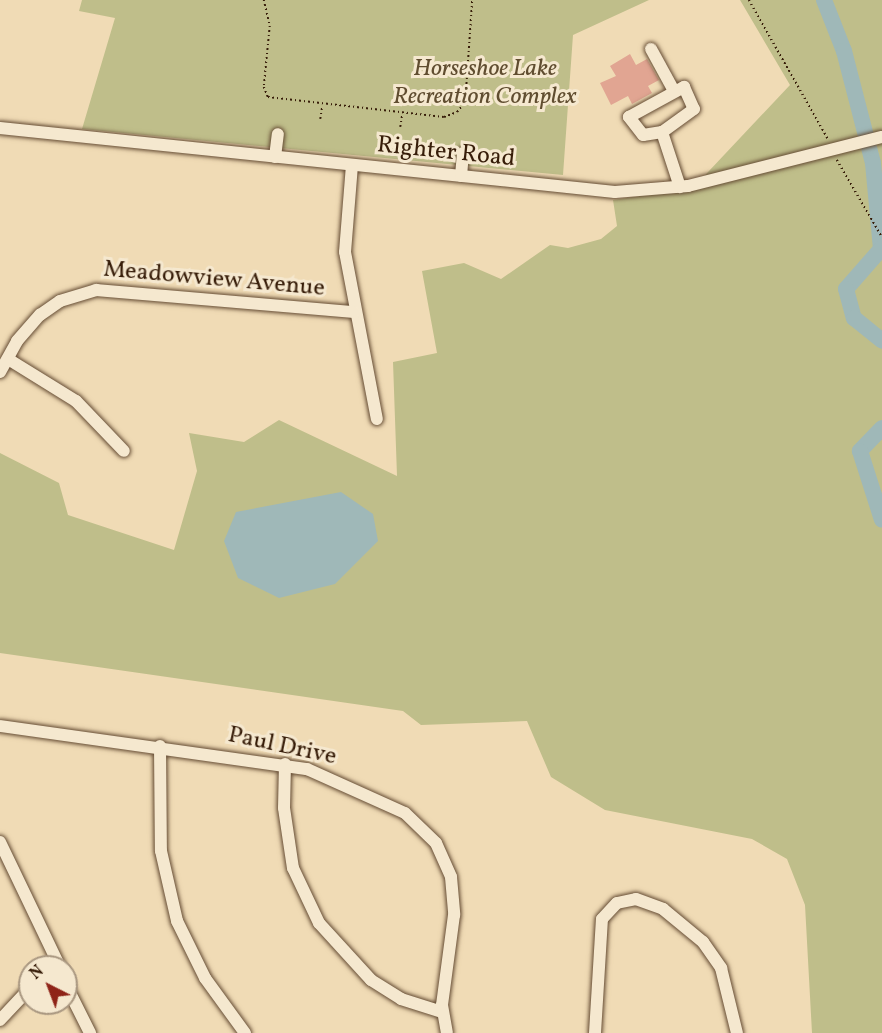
<!DOCTYPE html>
<html>
<head>
<meta charset="utf-8">
<style>
	body { margin:0 }
	#map { position:relative; width:882px; height:1033px; overflow:hidden; background:#f0dbb5; font-family:Vollkorn,serif }
	div>[style] { position:absolute }
	[style*='--x'] { left:calc(var(--x)*1px); top:calc(var(--y)*1px); width:calc(var(--w)*1px); rotate:calc(var(--a)*1deg) }
	.green>* { inset:0; background:#bfbe8a }
	.water>* { inset:0; background:#9fb8b8 }
	.river>* { height:16px; margin:-8px; padding:0 8px; transform-origin:8px; border-radius:8px; background:#9fb8b8 }
	.building>* { inset:0; background:#e1a592 }
	.path>* { height:1.5px; margin-top:-0.75px; transform-origin:0; background:repeating-linear-gradient(90deg,#371d09 0 1.5px,transparent 0 4.5px) }
	.roads { filter:drop-shadow(0 0 2px #654c34) drop-shadow(0 0 2px #654c34) }
	.minor>* { height:12px; margin:-6px; padding:0 6px; transform-origin:6px; border-radius:6px; background:#f5e8cf }
	span { translate:-50% -50%; white-space:nowrap; text-align:center; line-height:1.15; -webkit-text-stroke:6px #f5e8cf; paint-order:stroke }
	.park-label { font-size:24px; color:#604d30; font-style:italic }
	.street-label { font-size:24px; color:#371d09 }
	.north { position:absolute; left:18px; top:955px; width:60px; height:60px; box-sizing:border-box; background:#f5e8cf; border:2px solid #a99780; border-radius:50%; rotate:318deg; font-size:16px; font-weight:700; line-height:24px; text-align:center; color:#371d09 }
	.north::after { content:''; display:block; margin:auto; width:21px; height:27px; background:#8f2418; clip-path:polygon(50% 0,100% 100%,50% 72%,0 100%) }
</style>
</head>
<body>
<div id="map">
	<div class="green">
		<div style="clip-path:polygon(82px 0,649px 0,573px 35px,563px 175px,82px 129px,115px 18px,79px 11px)"></div>
		<div style="clip-path:polygon(740px 0,882px 0,882px 1033px,812px 1033px,805px 905px,787px 859px,752px 839px,605px 810px,551px 777px,527px 721px,421px 725px,403px 711px,0 653px,0 453px,59px 483px,68px 515px,174px 550px,197px 471px,189px 433px,244px 442px,279px 420px,397px 476px,393px 362px,437px 353px,422px 271px,464px 263px,501px 279px,550px 245px,568px 248px,601px 239px,617px 226px,613px 200px,693px 188px,790px 85px)"></div>
	</div>
	<div class="water">
		<div style="clip-path:polygon(341px 492px,373px 514px,378px 541px,335px 584px,279px 598px,238px 578px,224px 541px,236px 512px)"></div>
	</div>
	<div class="river">
		<div style="--x:824;--y:0;--w:55;--a:68.6"></div>
		<div style="--x:844;--y:51;--w:116;--a:75.5"></div>
		<div style="--x:873;--y:163;--w:86;--a:84.7"></div>
		<div style="--x:881;--y:249;--w:53;--a:131.2"></div>
		<div style="--x:846;--y:289;--w:30;--a:75"></div>
		<div style="--x:854;--y:318;--w:36;--a:39"></div>
		<div style="--x:882;--y:428;--w:32;--a:134"></div>
		<div style="--x:860;--y:451;--w:72;--a:72.3"></div>
	</div>
	<div class="building">
		<div style="clip-path:polygon(630px 54px,636px 65px,647px 59px,659px 80px,648px 86px,652px 93px,632px 104px,628px 96px,611px 105px,600px 83px,616px 76px,610px 66px)"></div>
	</div>
	<div class="path">
		<div style="--x:264;--y:0;--w:27;--a:77"></div>
		<div style="--x:270;--y:26;--w:61;--a:95.6"></div>
		<div style="--x:264;--y:87;--w:11;--a:68"></div>
		<div style="--x:268;--y:97;--w:177;--a:6.5"></div>
		<div style="--x:444;--y:117;--w:14;--a:-21"></div>
		<div style="--x:457;--y:112;--w:13;--a:-51"></div>
		<div style="--x:465;--y:102;--w:102;--a:-86.1"></div>
		<div style="--x:749;--y:0;--w:160;--a:60.4"></div>
		<div style="--x:320;--y:119;--w:12;--a:-81"></div>
		<div style="--x:400;--y:127;--w:13;--a:-81"></div>
		<div style="--x:837;--y:160;--w:89;--a:59.7"></div>
	</div>
	<div class="roads">
		<div class="minor">
			<div style="--x:651;--y:49;--w:48;--a:61.3"></div>
			<div style="--x:0;--y:128;--w:618;--a:5.94"></div>
			<div style="--x:615;--y:192;--w:73;--a:-4.7"></div>
			<div style="--x:688;--y:186;--w:200;--a:-14.2"></div>
			<div style="--x:662;--y:132;--w:19;--a:171"></div>
			<div style="--x:643;--y:135;--w:23;--a:-128"></div>
			<div style="--x:629;--y:117;--w:63;--a:-28.6"></div>
			<div style="--x:684;--y:87;--w:24;--a:66"></div>
			<div style="--x:694;--y:109;--w:39;--a:144"></div>
			<div style="--x:662;--y:132;--w:58;--a:71.9"></div>
			<div style="--x:275;--y:157;--w:23;--a:-83"></div>
			<div style="--x:352;--y:165;--w:87;--a:94.6"></div>
			<div style="--x:345;--y:252;--w:170;--a:79.2"></div>
			<div style="--x:461;--y:176;--w:23;--a:-85"></div>
			<div style="--x:8;--y:359;--w:80;--a:31.7"></div>
			<div style="--x:76;--y:401;--w:69;--a:46.2"></div>
			<div style="--x:0;--y:372;--w:35;--a:-61"></div>
			<div style="--x:17;--y:341;--w:35;--a:-49"></div>
			<div style="--x:40;--y:315;--w:24;--a:-35"></div>
			<div style="--x:60;--y:301;--w:38;--a:-17"></div>
			<div style="--x:96;--y:290;--w:259;--a:4.9"></div>
			<div style="--x:0;--y:726;--w:310;--a:8"></div>
			<div style="--x:307;--y:769;--w:107;--a:24.2"></div>
			<div style="--x:405;--y:813;--w:43;--a:44.1"></div>
			<div style="--x:436;--y:843;--w:37;--a:66"></div>
			<div style="--x:451;--y:877;--w:38;--a:85"></div>
			<div style="--x:454;--y:915;--w:91;--a:97.6"></div>
			<div style="--x:442;--y:1005;--w:28;--a:80"></div>
			<div style="--x:160;--y:746;--w:105;--a:89.5"></div>
			<div style="--x:161;--y:851;--w:72;--a:77.1"></div>
			<div style="--x:177;--y:921;--w:64;--a:63.8"></div>
			<div style="--x:205;--y:978;--w:68;--a:54"></div>
			<div style="--x:285;--y:764;--w:44;--a:91.3"></div>
			<div style="--x:284;--y:808;--w:61;--a:81.5"></div>
			<div style="--x:293;--y:868;--w:61;--a:64.7"></div>
			<div style="--x:319;--y:923;--w:77;--a:47.6"></div>
			<div style="--x:371;--y:980;--w:36;--a:32"></div>
			<div style="--x:401;--y:999;--w:43;--a:17.6"></div>
			<div style="--x:0;--y:842;--w:139;--a:64.4"></div>
			<div style="--x:66;--y:985;--w:54;--a:63.4"></div>
			<div style="--x:0;--y:1020;--w:44;--a:-46.8"></div>
			<div style="--x:595;--y:1033;--w:114;--a:-86.5"></div>
			<div style="--x:602;--y:919;--w:22;--a:-47"></div>
			<div style="--x:617;--y:903;--w:19;--a:-12"></div>
			<div style="--x:636;--y:899;--w:29;--a:20"></div>
			<div style="--x:663;--y:909;--w:52;--a:39.5"></div>
			<div style="--x:703;--y:942;--w:32;--a:55"></div>
			<div style="--x:721;--y:968;--w:67;--a:76.2"></div>
		</div>
	</div>
	<div class="park-label">
		<span style="left:485px;top:84px">Horseshoe Lake<br>Recreation Complex</span>
	</div>
	<div class="street-label">
		<span style="left:446px;top:153px;rotate:6deg">Righter Road</span>
		<span style="left:214px;top:280px;rotate:5deg">Meadowview Avenue</span>
		<span style="left:282px;top:747px;rotate:12deg">Paul Drive</span>
	</div>
	<div class="north">N</div>
</div>
</body>
</html>
